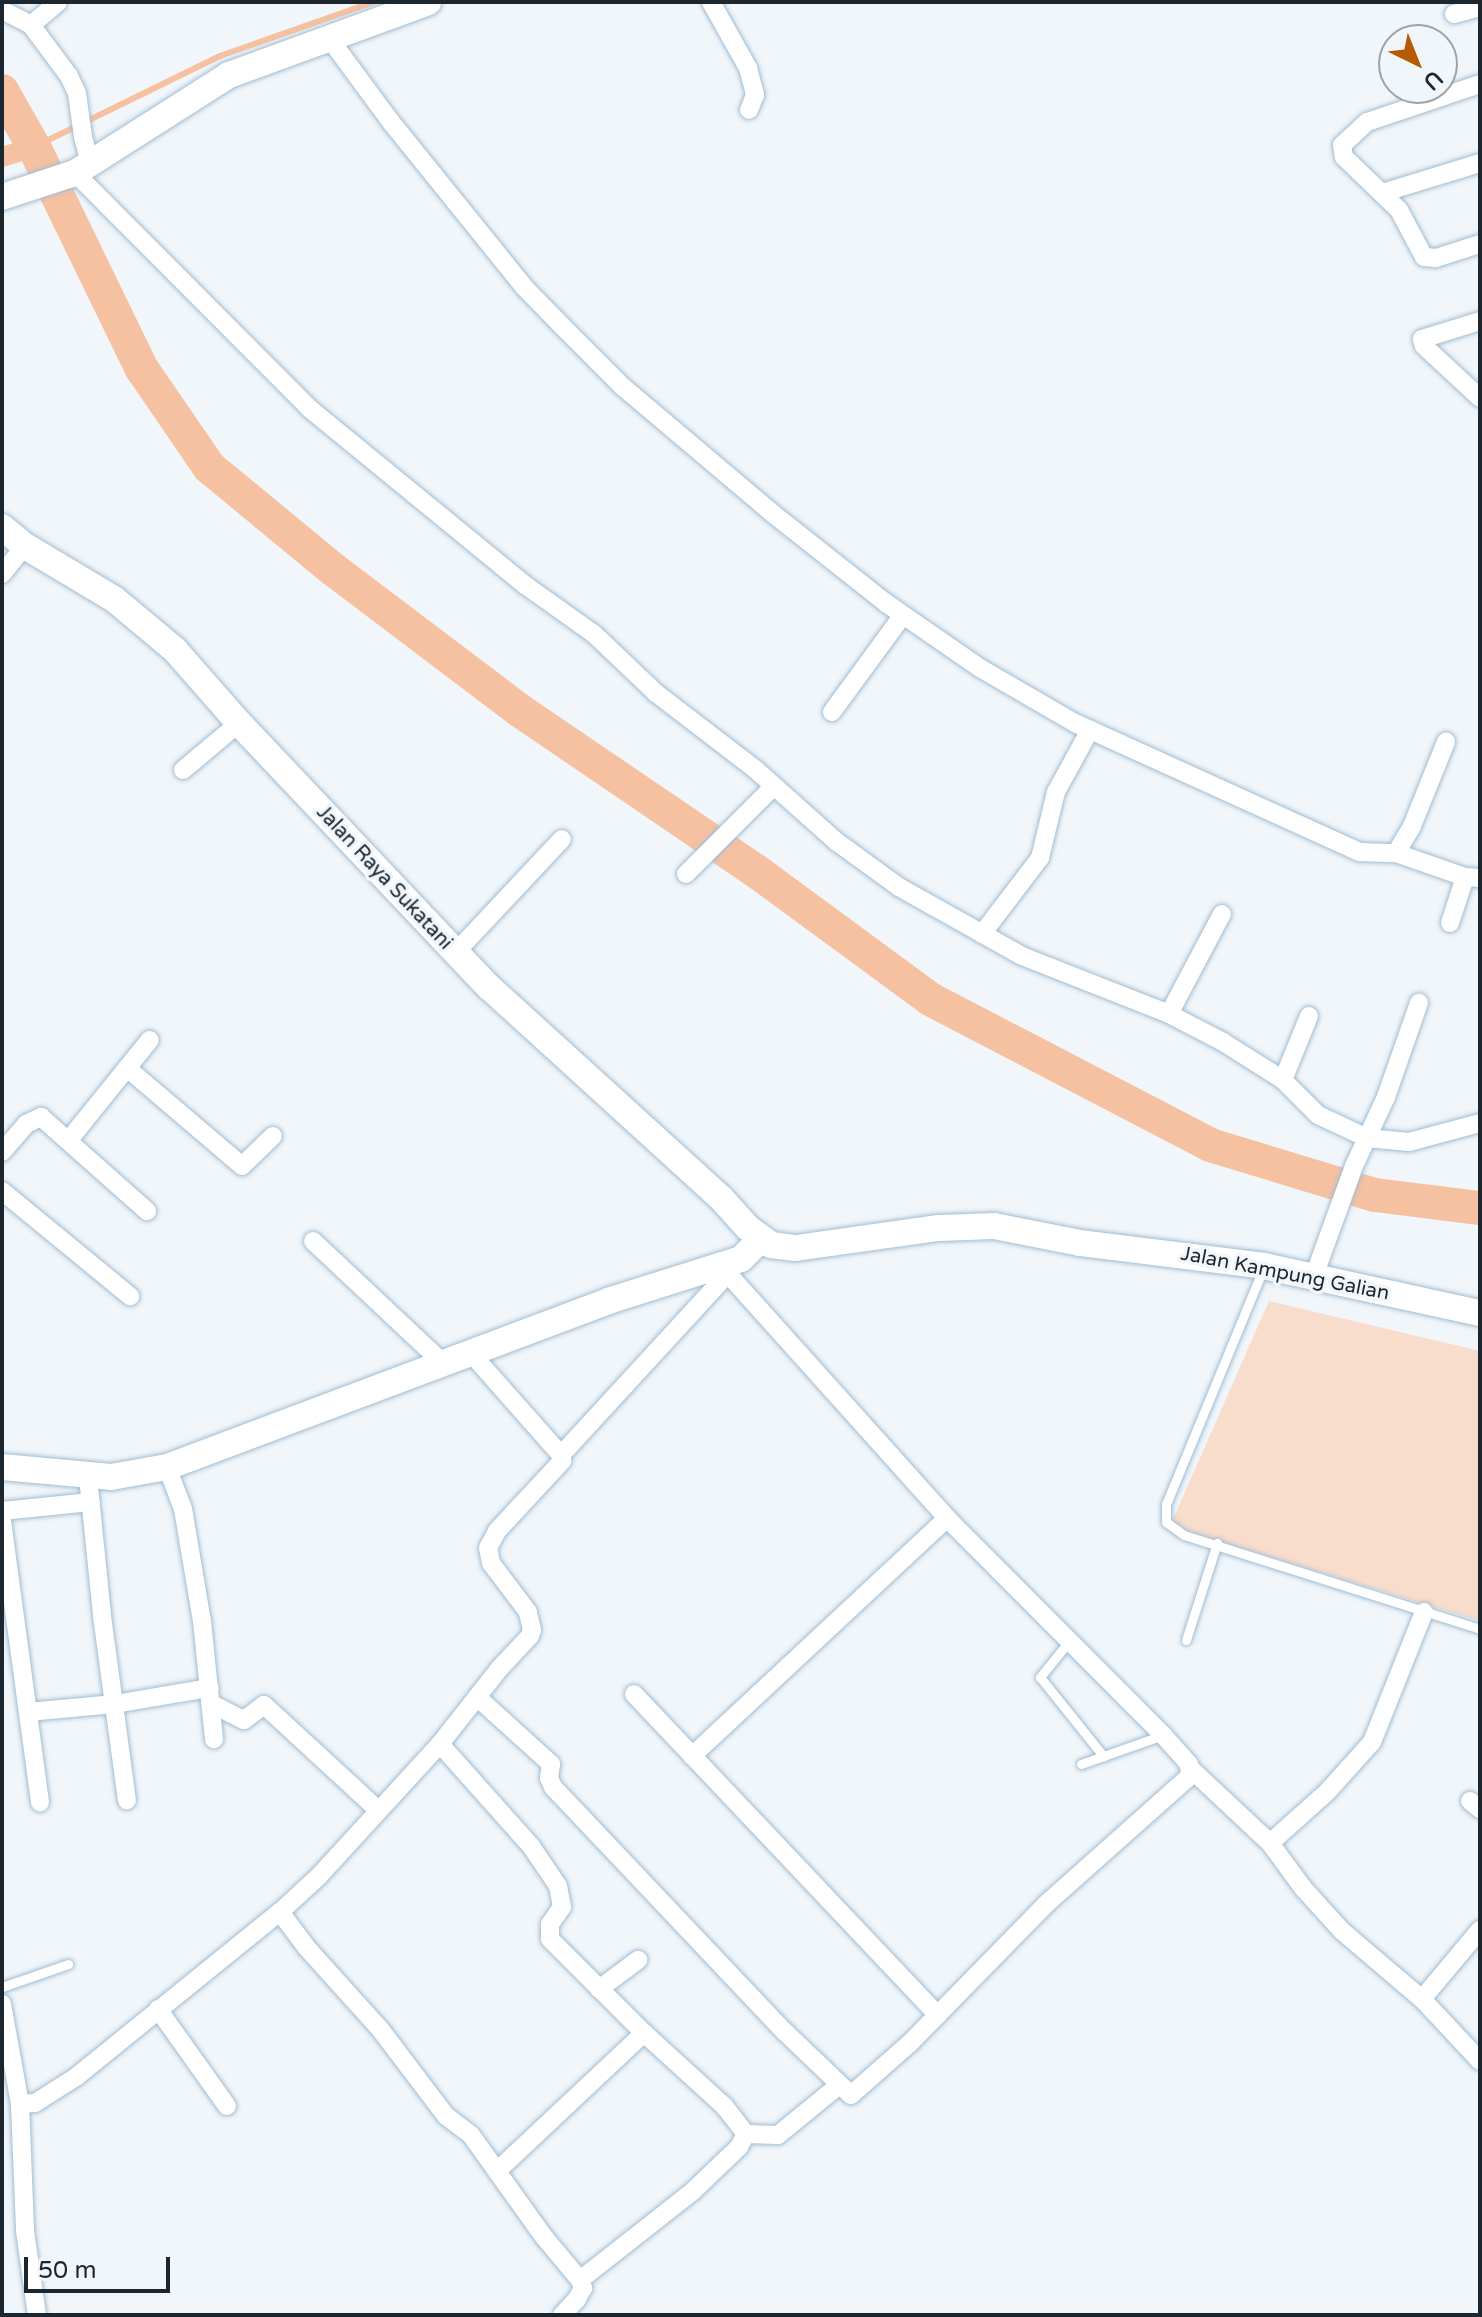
<!DOCTYPE html>
<html>
<head>
<meta charset="utf-8">
<style>
	body { margin:0 }
	#map { position:relative; width:1482px; height:2317px; overflow:hidden; background:#f0f6fa; font-family:"Varela Round",sans-serif }
	div>[style] { position:absolute }
	[style*='--x'] { left:calc(var(--x)*1px); top:calc(var(--y)*1px); width:calc(var(--w)*1px); rotate:calc(var(--a)*1deg) }
	.green>* { inset:0; background:#f8dccc }
	.stream>* { height:6px; margin:-3px; padding:0 3px; transform-origin:3px; border-radius:3px; background:#f6c1a1 }
	.canal>* { height:20px; margin:-10px; padding:0 10px; transform-origin:10px; border-radius:10px; background:#f6c1a1 }
	.river>* { height:34px; margin:-17px; padding:0 17px; transform-origin:17px; border-radius:17px; background:#f6c1a1 }
	.roads { filter:drop-shadow(0 0 2px #a1bcd2) drop-shadow(0 0 2px #a1bcd2) }
	.lane>* { height:9px; margin:-4.5px; padding:0 4.5px; transform-origin:4.5px; border-radius:4.5px; background:#fff }
	.street>* { height:18px; margin:-9px; padding:0 9px; transform-origin:9px; border-radius:9px; background:#fff }
	.secondary>* { height:26px; margin:-13px; padding:0 13px; transform-origin:13px; border-radius:13px; background:#fff }
	span { translate:-50% -50%; white-space:nowrap; text-align:center; line-height:1.15; -webkit-text-stroke:7px #f0f6fa; paint-order:stroke }
	.street-label { font-size:20px; color:#1b262e }
	.frame { position:absolute; inset:0; border:4px solid #1b262e; pointer-events:none }
	.north { position:absolute; left:1378px; top:24px; width:80px; height:80px; box-sizing:border-box; background:#f0f6fa; border:2px solid #9ba3a8; border-radius:50%; rotate:137deg; font-size:22px; font-weight:700; line-height:32px; text-align:center; color:#1b262e }
	.north::after { content:''; display:block; margin:auto; width:28px; height:36px; background:#b65a03; clip-path:polygon(50% 0,100% 100%,50% 72%,0 100%) }
	.scale { position:absolute; left:24px; top:2257px; width:146px; height:36px; box-sizing:border-box; border:4px solid #1b262e; border-top:0; padding-left:10px; font-size:24px; line-height:28px; white-space:nowrap; color:#1b262e; -webkit-text-stroke:6px #f0f6fa; paint-order:stroke }
</style>
</head>
<body>
<div id="map">
	<div class="green">
		<div style="clip-path:polygon(1269px 1301px,1480px 1351px,1480px 1621px,1170px 1526px)"></div>
	</div>
	<div class="stream">
		<div style="--x:34;--y:147;--w:207;--a:-26.1"></div>
		<div style="--x:220;--y:56;--w:162;--a:-19.4"></div>
	</div>
	<div class="canal">
		<div style="--x:2;--y:157;--w:34;--a:-17"></div>
	</div>
	<div class="river">
		<div style="--x:2;--y:91;--w:64;--a:60.3"></div>
		<div style="--x:34;--y:147;--w:247;--a:64.1"></div>
		<div style="--x:142;--y:369;--w:119;--a:55.6"></div>
		<div style="--x:209;--y:467;--w:162;--a:39.5"></div>
		<div style="--x:334;--y:570;--w:232;--a:37.1"></div>
		<div style="--x:519;--y:710;--w:287;--a:34.2"></div>
		<div style="--x:756;--y:871;--w:216;--a:36.3"></div>
		<div style="--x:930;--y:999;--w:316;--a:27.5"></div>
		<div style="--x:1210;--y:1145;--w:172;--a:16.9"></div>
		<div style="--x:1375;--y:1195;--w:106;--a:7.1"></div>
	</div>
	<div class="roads">
		<div class="lane">
			<div style="--x:1263;--y:1269;--w:254;--a:112.4"></div>
			<div style="--x:1166;--y:1504;--w:18;--a:90"></div>
			<div style="--x:1166;--y:1522;--w:22;--a:36"></div>
			<div style="--x:1184;--y:1535;--w:311;--a:17.6"></div>
			<div style="--x:1070;--y:1640;--w:48;--a:129"></div>
			<div style="--x:1040;--y:1677;--w:102;--a:51.3"></div>
			<div style="--x:1186;--y:1640;--w:102;--a:-72.3"></div>
			<div style="--x:1081;--y:1764;--w:87;--a:-19.5"></div>
			<div style="--x:2;--y:1987;--w:70;--a:-19.2"></div>
		</div>
		<div class="street">
			<div style="--x:711;--y:2;--w:76;--a:60.7"></div>
			<div style="--x:748;--y:68;--w:28;--a:75"></div>
			<div style="--x:755;--y:95;--w:16;--a:112"></div>
			<div style="--x:2;--y:10;--w:33;--a:27"></div>
			<div style="--x:31;--y:25;--w:64;--a:53.3"></div>
			<div style="--x:69;--y:76;--w:19;--a:65"></div>
			<div style="--x:77;--y:93;--w:44;--a:82.2"></div>
			<div style="--x:83;--y:137;--w:27;--a:75"></div>
			<div style="--x:1454;--y:14;--w:27;--a:-15"></div>
			<div style="--x:31;--y:25;--w:35;--a:-40"></div>
			<div style="--x:329;--y:38;--w:104;--a:53.6"></div>
			<div style="--x:391;--y:122;--w:212;--a:51.1"></div>
			<div style="--x:524;--y:287;--w:54;--a:45.7"></div>
			<div style="--x:562;--y:326;--w:86;--a:45"></div>
			<div style="--x:623;--y:387;--w:195;--a:40.2"></div>
			<div style="--x:772;--y:513;--w:145;--a:38.3"></div>
			<div style="--x:886;--y:603;--w:114;--a:34.7"></div>
			<div style="--x:980;--y:668;--w:110;--a:30.1"></div>
			<div style="--x:1075;--y:723;--w:313;--a:24.4"></div>
			<div style="--x:1360;--y:852;--w:36;--a:2"></div>
			<div style="--x:1396;--y:853;--w:73;--a:19.2"></div>
			<div style="--x:1465;--y:877;--w:15;--a:4"></div>
			<div style="--x:1480;--y:84;--w:119;--a:161.4"></div>
			<div style="--x:1367;--y:122;--w:34;--a:137"></div>
			<div style="--x:1342;--y:145;--w:12;--a:81"></div>
			<div style="--x:1344;--y:157;--w:76;--a:43.9"></div>
			<div style="--x:1399;--y:210;--w:53;--a:62"></div>
			<div style="--x:1424;--y:257;--w:12;--a:5"></div>
			<div style="--x:1436;--y:258;--w:46;--a:-17.7"></div>
			<div style="--x:75;--y:173;--w:333;--a:45.1"></div>
			<div style="--x:310;--y:409;--w:278;--a:39.3"></div>
			<div style="--x:525;--y:585;--w:85;--a:35.4"></div>
			<div style="--x:594;--y:634;--w:86;--a:43.6"></div>
			<div style="--x:656;--y:693;--w:125;--a:37.5"></div>
			<div style="--x:755;--y:769;--w:110;--a:41.7"></div>
			<div style="--x:837;--y:842;--w:77;--a:36"></div>
			<div style="--x:899;--y:887;--w:141;--a:29.3"></div>
			<div style="--x:1022;--y:956;--w:158;--a:21.5"></div>
			<div style="--x:1169;--y:1014;--w:61;--a:27.4"></div>
			<div style="--x:1223;--y:1042;--w:71;--a:32.3"></div>
			<div style="--x:1283;--y:1080;--w:49;--a:45"></div>
			<div style="--x:1318;--y:1115;--w:54;--a:25.1"></div>
			<div style="--x:1367;--y:1138;--w:42;--a:5.4"></div>
			<div style="--x:1409;--y:1142;--w:73;--a:-15"></div>
			<div style="--x:1382;--y:193;--w:102;--a:-17"></div>
			<div style="--x:1480;--y:321;--w:61;--a:162.8"></div>
			<div style="--x:1422;--y:339;--w:7;--a:74"></div>
			<div style="--x:1424;--y:346;--w:76;--a:42.9"></div>
			<div style="--x:2;--y:574;--w:36;--a:-51"></div>
			<div style="--x:832;--y:712;--w:120;--a:-53.8"></div>
			<div style="--x:183;--y:770;--w:73;--a:-40"></div>
			<div style="--x:1396;--y:853;--w:31;--a:-59"></div>
			<div style="--x:1412;--y:826;--w:91;--a:-68"></div>
			<div style="--x:686;--y:874;--w:124;--a:-45"></div>
			<div style="--x:1450;--y:923;--w:48;--a:-71.9"></div>
			<div style="--x:982;--y:934;--w:96;--a:-52.7"></div>
			<div style="--x:1040;--y:858;--w:68;--a:-76.4"></div>
			<div style="--x:1056;--y:792;--w:71;--a:-61.3"></div>
			<div style="--x:455;--y:953;--w:156;--a:-46.8"></div>
			<div style="--x:1169;--y:1014;--w:113;--a:-62.1"></div>
			<div style="--x:127;--y:1068;--w:36;--a:-51"></div>
			<div style="--x:1283;--y:1080;--w:69;--a:-67.9"></div>
			<div style="--x:68;--y:1141;--w:94;--a:-51.1"></div>
			<div style="--x:127;--y:1068;--w:151;--a:40.4"></div>
			<div style="--x:242;--y:1166;--w:43;--a:-44.1"></div>
			<div style="--x:2;--y:1152;--w:37;--a:-49"></div>
			<div style="--x:26;--y:1124;--w:17;--a:-25"></div>
			<div style="--x:41;--y:1117;--w:142;--a:41.6"></div>
			<div style="--x:2;--y:1191;--w:166;--a:39.4"></div>
			<div style="--x:313;--y:1241;--w:177;--a:43.2"></div>
			<div style="--x:1314;--y:1276;--w:117;--a:-70"></div>
			<div style="--x:1354;--y:1166;--w:76;--a:-65.1"></div>
			<div style="--x:1386;--y:1097;--w:100;--a:-70.7"></div>
			<div style="--x:561;--y:1455;--w:255;--a:-47.4"></div>
			<div style="--x:167;--y:1467;--w:45;--a:69.1"></div>
			<div style="--x:183;--y:1509;--w:114;--a:80.4"></div>
			<div style="--x:202;--y:1621;--w:119;--a:84.2"></div>
			<div style="--x:88;--y:1477;--w:140;--a:84.2"></div>
			<div style="--x:102;--y:1616;--w:186;--a:82.3"></div>
			<div style="--x:2;--y:1511;--w:89;--a:-5.8"></div>
			<div style="--x:2;--y:1521;--w:284;--a:82.3"></div>
			<div style="--x:634;--y:1694;--w:442;--a:46.6"></div>
			<div style="--x:477;--y:1697;--w:100;--a:42.2"></div>
			<div style="--x:551;--y:1764;--w:14;--a:98"></div>
			<div style="--x:549;--y:1778;--w:10;--a:66"></div>
			<div style="--x:553;--y:1787;--w:337;--a:46.6"></div>
			<div style="--x:785;--y:2032;--w:91;--a:43.7"></div>
			<div style="--x:851;--y:2095;--w:79;--a:-41.4"></div>
			<div style="--x:910;--y:2043;--w:193;--a:-45.6"></div>
			<div style="--x:1045;--y:1905;--w:194;--a:-41.7"></div>
			<div style="--x:1190;--y:1776;--w:12;--a:-95"></div>
			<div style="--x:1189;--y:1764;--w:39;--a:-132"></div>
			<div style="--x:1163;--y:1735;--w:306;--a:-134.9"></div>
			<div style="--x:947;--y:1518;--w:328;--a:-131.9"></div>
			<div style="--x:210;--y:1703;--w:38;--a:27"></div>
			<div style="--x:244;--y:1720;--w:25;--a:-37"></div>
			<div style="--x:264;--y:1705;--w:155;--a:42.6"></div>
			<div style="--x:28;--y:1712;--w:87;--a:-5.3"></div>
			<div style="--x:115;--y:1704;--w:96;--a:-9.6"></div>
			<div style="--x:440;--y:1744;--w:137;--a:48.3"></div>
			<div style="--x:531;--y:1846;--w:48;--a:56"></div>
			<div style="--x:558;--y:1886;--w:21;--a:79"></div>
			<div style="--x:562;--y:1907;--w:21;--a:125"></div>
			<div style="--x:550;--y:1924;--w:15;--a:90"></div>
			<div style="--x:550;--y:1939;--w:133;--a:45"></div>
			<div style="--x:644;--y:2033;--w:200;--a:136.8"></div>
			<div style="--x:692;--y:1756;--w:349;--a:-43"></div>
			<div style="--x:1192;--y:1770;--w:107;--a:43.1"></div>
			<div style="--x:1270;--y:1843;--w:56;--a:53.7"></div>
			<div style="--x:1303;--y:1888;--w:58;--a:47.8"></div>
			<div style="--x:1342;--y:1931;--w:105;--a:40.4"></div>
			<div style="--x:1422;--y:1999;--w:85;--a:46.9"></div>
			<div style="--x:1470;--y:1801;--w:13;--a:39"></div>
			<div style="--x:1270;--y:1843;--w:76;--a:-41.8"></div>
			<div style="--x:1327;--y:1792;--w:67;--a:-48"></div>
			<div style="--x:1372;--y:1742;--w:140;--a:-68.2"></div>
			<div style="--x:280;--y:1912;--w:45;--a:53.1"></div>
			<div style="--x:307;--y:1948;--w:109;--a:48"></div>
			<div style="--x:380;--y:2029;--w:109;--a:52.8"></div>
			<div style="--x:446;--y:2116;--w:31;--a:37"></div>
			<div style="--x:471;--y:2135;--w:125;--a:54.4"></div>
			<div style="--x:544;--y:2237;--w:56;--a:50.1"></div>
			<div style="--x:580;--y:2280;--w:9;--a:69"></div>
			<div style="--x:583;--y:2288;--w:13;--a:119"></div>
			<div style="--x:577;--y:2299;--w:22;--a:133"></div>
			<div style="--x:599;--y:1989;--w:49;--a:-36.6"></div>
			<div style="--x:1422;--y:1999;--w:90;--a:-50"></div>
			<div style="--x:2;--y:2004;--w:102;--a:79.8"></div>
			<div style="--x:20;--y:2104;--w:127;--a:87.7"></div>
			<div style="--x:25;--y:2231;--w:85;--a:81.9"></div>
			<div style="--x:158;--y:2009;--w:119;--a:54.6"></div>
			<div style="--x:20;--y:2104;--w:15;--a:-4"></div>
			<div style="--x:35;--y:2103;--w:49;--a:-32.4"></div>
			<div style="--x:76;--y:2077;--w:262;--a:-39"></div>
			<div style="--x:280;--y:1912;--w:53;--a:-42.7"></div>
			<div style="--x:319;--y:1876;--w:179;--a:-47.5"></div>
			<div style="--x:440;--y:1744;--w:95;--a:-51.8"></div>
			<div style="--x:499;--y:1669;--w:45;--a:-46.8"></div>
			<div style="--x:530;--y:1636;--w:6;--a:-72"></div>
			<div style="--x:532;--y:1630;--w:18;--a:-103"></div>
			<div style="--x:528;--y:1612;--w:61;--a:-127.1"></div>
			<div style="--x:491;--y:1563;--w:15;--a:-101"></div>
			<div style="--x:488;--y:1548;--w:19;--a:-62"></div>
			<div style="--x:497;--y:1531;--w:96;--a:-47.1"></div>
			<div style="--x:562;--y:1461;--w:6;--a:-99"></div>
			<div style="--x:561;--y:1455;--w:137;--a:-131.5"></div>
			<div style="--x:746;--y:2134;--w:32;--a:2"></div>
			<div style="--x:778;--y:2135;--w:77;--a:-39.2"></div>
			<div style="--x:580;--y:2280;--w:144;--a:-38.2"></div>
			<div style="--x:693;--y:2191;--w:64;--a:-43.7"></div>
			<div style="--x:739;--y:2147;--w:15;--a:-62"></div>
			<div style="--x:746;--y:2134;--w:36;--a:-128"></div>
			<div style="--x:724;--y:2106;--w:108;--a:-137.6"></div>
		</div>
		<div class="secondary">
			<div style="--x:2;--y:197;--w:77;--a:-18.2"></div>
			<div style="--x:75;--y:173;--w:183;--a:-32.5"></div>
			<div style="--x:229;--y:75;--w:212;--a:-20.1"></div>
			<div style="--x:2;--y:527;--w:30;--a:40"></div>
			<div style="--x:25;--y:546;--w:104;--a:30.8"></div>
			<div style="--x:114;--y:599;--w:80;--a:39.9"></div>
			<div style="--x:175;--y:650;--w:97;--a:48.8"></div>
			<div style="--x:239;--y:723;--w:364;--a:46.6"></div>
			<div style="--x:489;--y:987;--w:314;--a:42.3"></div>
			<div style="--x:721;--y:1198;--w:40;--a:48"></div>
			<div style="--x:748;--y:1228;--w:29;--a:36"></div>
			<div style="--x:771;--y:1245;--w:25;--a:7"></div>
			<div style="--x:796;--y:1248;--w:144;--a:-8"></div>
			<div style="--x:939;--y:1228;--w:55;--a:-2.1"></div>
			<div style="--x:994;--y:1226;--w:88;--a:11.2"></div>
			<div style="--x:1080;--y:1243;--w:185;--a:7.1"></div>
			<div style="--x:1264;--y:1266;--w:221;--a:12.3"></div>
			<div style="--x:2;--y:1467;--w:109;--a:5.2"></div>
			<div style="--x:111;--y:1477;--w:57;--a:-10.1"></div>
			<div style="--x:167;--y:1467;--w:471;--a:-20.6"></div>
			<div style="--x:608;--y:1301;--w:139;--a:-17.5"></div>
			<div style="--x:741;--y:1259;--w:28;--a:-45"></div>
		</div>
	</div>
	<div class="street-label">
		<span style="left:384px;top:878px;rotate:47deg">Jalan Raya Sukatani</span>
		<span style="left:1285px;top:1274px;rotate:11deg">Jalan Kampung Galian</span>
	</div>
	<div class="frame"></div>
	<div class="north">U</div>
	<div class="scale">50 m</div>
</div>
</body>
</html>
